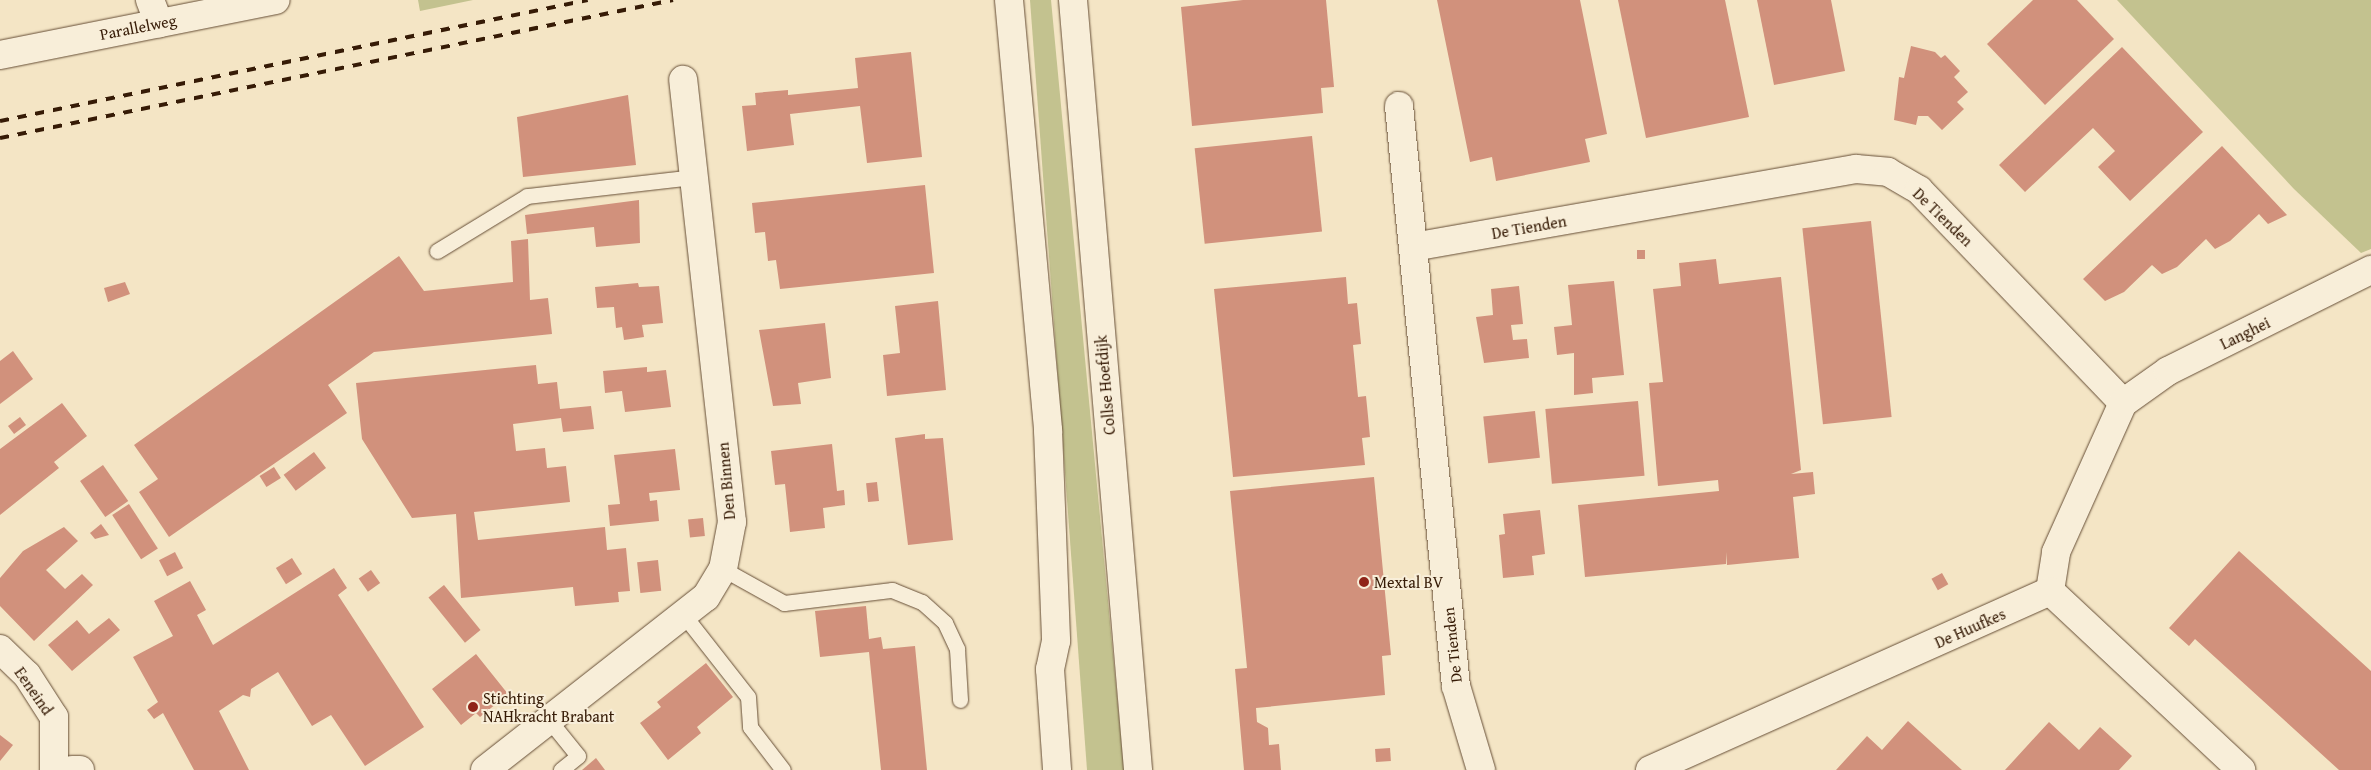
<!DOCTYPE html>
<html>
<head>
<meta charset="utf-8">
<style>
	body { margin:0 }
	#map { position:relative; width:2371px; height:770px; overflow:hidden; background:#f4e5c5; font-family:"Gentium Book Plus",serif }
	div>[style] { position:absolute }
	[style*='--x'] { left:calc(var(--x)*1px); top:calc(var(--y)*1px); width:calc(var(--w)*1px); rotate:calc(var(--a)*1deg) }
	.green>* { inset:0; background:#c3c28f }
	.building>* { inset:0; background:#d1917c; transform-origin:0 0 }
	.roads { filter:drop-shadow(0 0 1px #664e36) drop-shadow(0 0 1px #664e36) }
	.lane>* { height:15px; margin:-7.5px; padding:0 7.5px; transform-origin:7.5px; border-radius:7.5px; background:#f8eed9 }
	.street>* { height:28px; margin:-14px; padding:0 14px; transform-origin:14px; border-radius:14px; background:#f8eed9 }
	.secondary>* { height:28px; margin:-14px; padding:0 14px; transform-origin:14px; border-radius:14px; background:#f8eed9 }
	.rail>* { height:4px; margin-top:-2px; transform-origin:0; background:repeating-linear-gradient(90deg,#361b06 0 9px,transparent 0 18px) }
	.dots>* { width:14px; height:14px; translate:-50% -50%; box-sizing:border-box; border:2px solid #f8eed9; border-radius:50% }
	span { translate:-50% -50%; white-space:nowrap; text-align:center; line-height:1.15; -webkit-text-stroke:4px #f8eed9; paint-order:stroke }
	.street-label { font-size:16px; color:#361b06 }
	.poi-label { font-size:16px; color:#361b06 }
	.left { translate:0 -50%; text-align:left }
</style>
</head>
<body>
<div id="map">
	<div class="green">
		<div style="clip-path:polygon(418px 0,473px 0,420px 11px)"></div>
		<div style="clip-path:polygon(1030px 0,1051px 0,1124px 770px,1087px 770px)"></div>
		<div style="clip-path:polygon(2117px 0,2371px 0,2371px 249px,2361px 253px,2294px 189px)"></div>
	</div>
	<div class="building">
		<div style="clip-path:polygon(1243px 0,1326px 0,1334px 87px,1321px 88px,1323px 113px,1192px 126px,1181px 7px)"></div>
		<div style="clip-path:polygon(1437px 0,1580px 0,1607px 134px,1585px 139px,1590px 162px,1496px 181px,1492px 157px,1470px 162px)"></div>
		<div style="clip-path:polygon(1618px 0,1725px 0,1749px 117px,1646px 138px)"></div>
		<div style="clip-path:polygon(1757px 0,1831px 0,1845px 71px,1774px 85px)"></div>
		<div style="clip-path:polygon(2033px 0,2077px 0,2114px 39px,2045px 105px,1987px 44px)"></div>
		<div style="clip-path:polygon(1911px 46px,1935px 52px,1941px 58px,1945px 55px,1960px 71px,1954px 77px,1968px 92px,1957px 102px,1964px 109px,1942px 130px,1928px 116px,1918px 116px,1916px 125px,1894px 120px,1899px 77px,1904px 78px)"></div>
		<div style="clip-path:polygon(2122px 47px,2203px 132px,2130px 201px,2098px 167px,2115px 151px,2093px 128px,2025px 192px,1999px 165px)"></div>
		<div style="clip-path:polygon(911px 52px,922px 157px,867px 163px,860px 106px,790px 114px,794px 145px,747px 151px,742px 106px,756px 105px,755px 93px,788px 90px,788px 95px,858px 88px,855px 58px)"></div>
		<div style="clip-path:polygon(628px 95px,636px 165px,523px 177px,517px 117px)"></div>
		<div style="left:1312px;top:136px;width:96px;height:118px;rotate:84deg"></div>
		<div style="clip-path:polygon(2222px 146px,2287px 215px,2268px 224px,2259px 214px,2230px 241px,2215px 249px,2206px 239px,2177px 267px,2162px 274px,2152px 265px,2124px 292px,2105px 301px,2083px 279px)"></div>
		<div style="clip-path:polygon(925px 185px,934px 273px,780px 289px,776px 260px,768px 261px,765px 232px,755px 233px,752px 203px)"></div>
		<div style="clip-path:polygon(639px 200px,640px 243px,596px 247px,594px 227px,527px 234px,525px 215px)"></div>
		<div style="left:1871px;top:221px;width:197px;height:69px;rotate:84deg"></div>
		<div style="clip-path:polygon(528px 239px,530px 300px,548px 298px,552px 334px,374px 352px,328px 385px,347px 413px,169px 537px,139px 492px,158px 479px,134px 445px,399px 256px,424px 291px,513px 282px,511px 241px)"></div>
		<div style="left:1637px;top:250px;width:8px;height:9px"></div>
		<div style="clip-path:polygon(1716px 259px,1719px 284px,1781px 277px,1801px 470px,1791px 474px,1813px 472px,1815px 494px,1793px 497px,1799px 558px,1727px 565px,1726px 552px,1726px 564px,1585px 577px,1578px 505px,1719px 491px,1718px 480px,1658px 486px,1649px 383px,1663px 382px,1653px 289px,1681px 286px,1679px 263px)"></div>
		<div style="clip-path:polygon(1346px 277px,1348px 304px,1357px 303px,1361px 344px,1353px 345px,1358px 397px,1366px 396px,1368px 416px,1370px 437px,1362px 438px,1365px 465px,1233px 477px,1214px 289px)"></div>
		<div style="clip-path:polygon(1614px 281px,1624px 375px,1592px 378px,1593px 393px,1574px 395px,1574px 353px,1557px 355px,1554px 327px,1572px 325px,1568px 285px)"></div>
		<div style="clip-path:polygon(125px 282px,130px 294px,108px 302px,104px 288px)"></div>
		<div style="clip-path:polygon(638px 283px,639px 287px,659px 286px,663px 323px,642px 325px,644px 337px,624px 340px,622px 327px,616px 328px,614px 307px,597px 308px,595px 287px)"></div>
		<div style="clip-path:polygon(1519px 286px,1523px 324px,1511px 325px,1513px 340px,1527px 339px,1529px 358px,1484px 363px,1476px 317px,1493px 315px,1491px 289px)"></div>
		<div style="clip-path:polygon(938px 301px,946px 390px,887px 396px,883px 355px,900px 353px,895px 306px)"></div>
		<div style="clip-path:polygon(825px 323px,831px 378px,798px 383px,801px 404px,773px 406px,759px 330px)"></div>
		<div style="clip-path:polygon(13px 351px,33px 379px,0 404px,0 361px)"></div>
		<div style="clip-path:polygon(536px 365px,538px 384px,557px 382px,560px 409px,591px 406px,594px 429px,563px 432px,561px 418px,513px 424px,516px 451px,545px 448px,547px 468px,566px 466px,570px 502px,474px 512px,478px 540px,605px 527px,607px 550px,626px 548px,630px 591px,618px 592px,619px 602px,575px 606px,573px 587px,461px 598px,456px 514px,412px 518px,362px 439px,356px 383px)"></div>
		<div style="clip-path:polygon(647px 367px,647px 372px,666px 370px,671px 407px,625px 412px,622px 391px,605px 393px,603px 371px)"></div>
		<div style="left:1638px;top:401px;width:75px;height:93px;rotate:85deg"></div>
		<div style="clip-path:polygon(62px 403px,87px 436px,54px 462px,59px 468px,0 515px,0 449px)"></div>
		<div style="left:1535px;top:411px;width:47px;height:52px;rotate:84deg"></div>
		<div style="left:20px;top:417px;width:10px;height:15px;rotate:53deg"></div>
		<div style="clip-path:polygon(925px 434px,925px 439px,943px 438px,953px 540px,908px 545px,895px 438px)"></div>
		<div style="clip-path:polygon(832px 444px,837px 491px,844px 490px,845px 505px,823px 508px,825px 528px,790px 532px,785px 484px,775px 485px,771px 451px)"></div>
		<div style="clip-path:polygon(675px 449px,680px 490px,649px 493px,650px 501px,657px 500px,659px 521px,610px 526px,608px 505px,620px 504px,614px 455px)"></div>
		<div style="left:314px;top:452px;width:20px;height:38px;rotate:53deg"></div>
		<div style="left:103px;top:465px;width:44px;height:28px;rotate:55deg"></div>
		<div style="left:274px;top:467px;width:13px;height:17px;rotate:58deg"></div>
		<div style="clip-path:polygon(1374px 477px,1391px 655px,1382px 656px,1385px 695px,1256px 708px,1257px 722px,1268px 728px,1269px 745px,1279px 744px,1281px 770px,1244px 770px,1235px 669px,1247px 668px,1230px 491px)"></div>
		<div style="left:877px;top:482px;width:19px;height:11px;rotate:84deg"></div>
		<div style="left:129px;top:504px;width:53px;height:20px;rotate:57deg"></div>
		<div style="clip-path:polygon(1540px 510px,1545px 554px,1532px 556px,1534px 575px,1503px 578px,1499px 535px,1505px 534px,1503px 514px)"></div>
		<div style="left:703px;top:518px;width:18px;height:15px;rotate:84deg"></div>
		<div style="clip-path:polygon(101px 524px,109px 535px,95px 539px,90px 533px)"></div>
		<div style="clip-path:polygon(64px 527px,78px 541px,46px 570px,65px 589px,82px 574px,93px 585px,34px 641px,0 606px,0 578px,23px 551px)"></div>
		<div style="clip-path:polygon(2239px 551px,2371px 671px,2371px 770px,2339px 770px,2195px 639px,2189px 646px,2169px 628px)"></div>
		<div style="left:175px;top:552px;width:18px;height:18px;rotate:63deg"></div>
		<div style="left:292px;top:558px;width:19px;height:19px;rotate:58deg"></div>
		<div style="left:658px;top:560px;width:31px;height:21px;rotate:84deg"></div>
		<div style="clip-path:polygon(334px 568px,347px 588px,338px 595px,424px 727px,365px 766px,331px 715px,312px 726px,278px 672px,251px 689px,250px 697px,243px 695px,219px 711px,249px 770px,194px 770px,163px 713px,154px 719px,147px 710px,158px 702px,133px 657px,173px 636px,154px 601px,190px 581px,206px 610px,197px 615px,213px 645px)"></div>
		<div style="left:371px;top:570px;width:16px;height:15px;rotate:55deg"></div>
		<div style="left:1942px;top:573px;width:13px;height:12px;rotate:61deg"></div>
		<div style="left:444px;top:585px;width:58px;height:20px;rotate:51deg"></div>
		<div style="clip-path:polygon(866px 606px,869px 639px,881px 637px,883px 649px,915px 646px,927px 770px,881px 770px,869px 652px,820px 657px,815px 611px)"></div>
		<div style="clip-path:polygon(109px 618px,120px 630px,72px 671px,48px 645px,77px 620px,89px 634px)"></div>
		<div style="clip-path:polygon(476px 654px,508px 694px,480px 717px,476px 713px,461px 725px,432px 689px)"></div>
		<div style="clip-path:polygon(706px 663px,733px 697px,697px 727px,701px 733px,668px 760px,640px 723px,661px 707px,657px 702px)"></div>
		<div style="clip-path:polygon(1908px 721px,1962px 770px,1836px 770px,1867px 736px,1882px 750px)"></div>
		<div style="clip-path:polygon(2049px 722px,2079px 750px,2100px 727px,2132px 756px,2119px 770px,2005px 770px)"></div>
		<div style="clip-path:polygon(0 735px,13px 745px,0 761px)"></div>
		<div style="left:1390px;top:748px;width:13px;height:15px;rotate:86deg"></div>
		<div style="clip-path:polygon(596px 758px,605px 770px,582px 770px)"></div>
	</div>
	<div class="roads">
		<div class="lane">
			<div style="--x:437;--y:251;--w:105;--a:-31.4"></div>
			<div style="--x:527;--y:196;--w:168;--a:-6.5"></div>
			<div style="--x:723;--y:569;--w:70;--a:29.1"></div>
			<div style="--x:784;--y:603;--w:109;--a:-6.9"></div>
			<div style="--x:892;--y:590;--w:32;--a:22"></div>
			<div style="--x:922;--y:602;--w:31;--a:42"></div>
			<div style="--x:945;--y:623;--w:29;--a:65"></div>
			<div style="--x:957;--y:649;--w:51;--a:86.6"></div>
			<div style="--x:683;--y:614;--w:105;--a:51.9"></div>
			<div style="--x:748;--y:697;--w:30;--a:86"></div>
			<div style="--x:750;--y:727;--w:54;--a:52.5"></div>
			<div style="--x:549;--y:720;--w:46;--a:51.1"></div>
			<div style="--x:578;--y:756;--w:22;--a:141"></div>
		</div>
		<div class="street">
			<div style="--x:150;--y:0;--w:25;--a:69"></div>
			<div style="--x:0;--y:55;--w:281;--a:-11.3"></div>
			<div style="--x:1399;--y:106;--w:583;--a:84.39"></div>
			<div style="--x:1456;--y:686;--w:88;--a:73.4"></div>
			<div style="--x:1413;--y:247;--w:450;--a:-10"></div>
			<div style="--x:1856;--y:169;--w:32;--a:5"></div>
			<div style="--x:1888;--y:172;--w:36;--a:30"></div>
			<div style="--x:1919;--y:190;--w:295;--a:46.2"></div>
			<div style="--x:2050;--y:591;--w:39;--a:-81"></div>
			<div style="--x:2056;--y:552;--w:163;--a:-65.8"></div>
			<div style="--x:2123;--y:403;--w:55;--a:-35.4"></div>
			<div style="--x:2168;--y:371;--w:227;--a:-26.5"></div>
			<div style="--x:2050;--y:591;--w:262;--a:43.1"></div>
			<div style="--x:0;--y:649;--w:37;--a:44"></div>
			<div style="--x:27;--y:675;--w:50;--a:57.3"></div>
			<div style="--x:54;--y:717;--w:53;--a:90"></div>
			<div style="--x:72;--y:770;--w:8;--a:0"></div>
			<div style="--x:485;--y:770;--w:281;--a:-38.1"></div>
			<div style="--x:706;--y:597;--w:33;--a:-59"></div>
			<div style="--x:723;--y:569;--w:48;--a:-79.2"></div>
			<div style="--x:732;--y:522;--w:445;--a:-96.3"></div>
			<div style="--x:1650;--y:770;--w:438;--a:-24.1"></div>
		</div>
		<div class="secondary">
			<div style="--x:1009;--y:0;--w:432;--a:84.8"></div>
			<div style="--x:1048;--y:430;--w:211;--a:87.8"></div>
			<div style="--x:1056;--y:641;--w:29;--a:102"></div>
			<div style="--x:1050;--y:669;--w:101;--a:86"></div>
			<div style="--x:1073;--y:0;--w:773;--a:85.17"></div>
		</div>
	</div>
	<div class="rail">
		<div style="--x:0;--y:121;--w:600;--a:-11.63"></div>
		<div style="--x:0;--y:138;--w:687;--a:-11.59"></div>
	</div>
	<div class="dots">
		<div style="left:1364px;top:582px;background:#8f2418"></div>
		<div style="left:473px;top:707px;background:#8f2418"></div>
	</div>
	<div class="street-label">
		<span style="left:138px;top:27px;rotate:-11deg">Parallelweg</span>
		<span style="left:1943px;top:217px;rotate:44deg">De Tienden</span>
		<span style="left:1529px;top:227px;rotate:-10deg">De Tienden</span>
		<span style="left:2245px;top:333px;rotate:-26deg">Langhei</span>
		<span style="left:1105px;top:385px;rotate:-95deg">Collse Hoefdijk</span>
		<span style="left:726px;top:481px;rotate:-95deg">Den Binnen</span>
		<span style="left:1970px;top:628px;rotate:-24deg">De Huufkes</span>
		<span style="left:1452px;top:645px;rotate:-96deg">De Tienden</span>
		<span style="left:34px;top:691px;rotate:55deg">Eeneind</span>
	</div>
	<div class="poi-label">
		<span class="left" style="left:1374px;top:582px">Mextal BV</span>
		<span class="left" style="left:483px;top:707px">Stichting<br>NAHkracht Brabant</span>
	</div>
</div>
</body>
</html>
